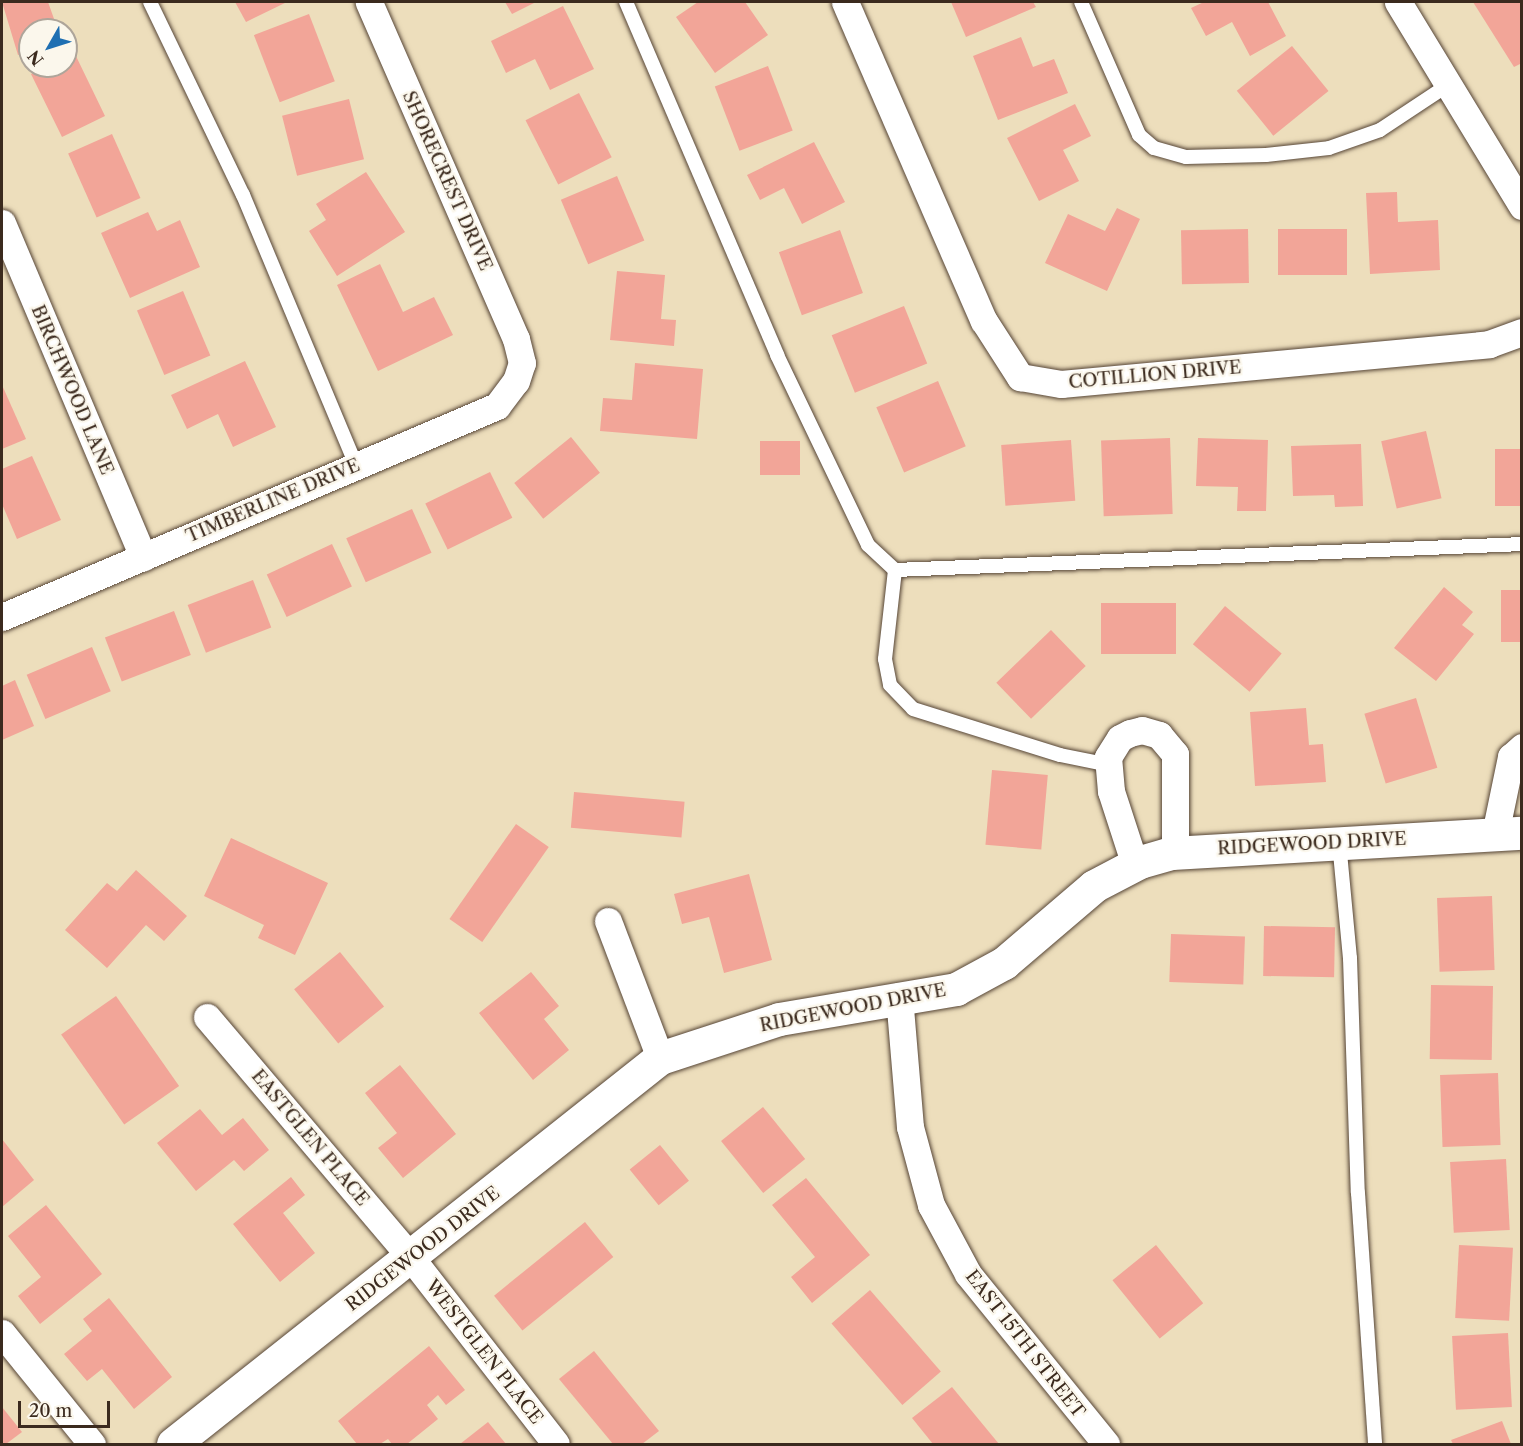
<!DOCTYPE html>
<html>
<head>
<meta charset="utf-8">
<style>
	body { margin:0 }
	#map { position:relative; width:1523px; height:1446px; overflow:hidden; background:#eddebc; font-family:"Libre Caslon Text",serif }
	div>[style] { position:absolute }
	[style*='--x'] { left:calc(var(--x)*1px); top:calc(var(--y)*1px); width:calc(var(--w)*1px); rotate:calc(var(--a)*1deg) }
	.building>* { inset:0; background:#f2a598; transform-origin:0 0 }
	.roads { filter:drop-shadow(0 0 2px #564536) drop-shadow(0 0 2px #564536) }
	.lane>* { height:14px; margin:-7px; padding:0 7px; transform-origin:7px; border-radius:7px; background:#fff }
	.street>* { height:27px; margin:-13.5px; padding:0 13.5px; transform-origin:13.5px; border-radius:13.5px; background:#fff }
	.secondary>* { height:33px; margin:-16.5px; padding:0 16.5px; transform-origin:16.5px; border-radius:16.5px; background:#fff }
	span { translate:-50% -50%; white-space:nowrap; text-align:center; line-height:1.15; -webkit-text-stroke:4.5px #fbf7ec; paint-order:stroke }
	.street-label { font-size:18px; color:#3b2a1e }
	.frame { position:absolute; inset:0; border:3px solid #3b2a1e; pointer-events:none }
	.north { position:absolute; left:18px; top:18px; width:60px; height:60px; box-sizing:border-box; background:#fbf7ec; border:2px solid #aea59a; border-radius:50%; rotate:231deg; font-size:16px; font-weight:700; line-height:24px; text-align:center; color:#3b2a1e }
	.north::after { content:''; display:block; margin:auto; width:21px; height:27px; background:#1f6fb2; clip-path:polygon(50% 0,100% 100%,50% 72%,0 100%) }
	.scale { position:absolute; left:18px; top:1401px; width:92px; height:27px; box-sizing:border-box; border:3px solid #3b2a1e; border-top:0; padding-left:8px; font-size:18px; line-height:21px; white-space:nowrap; color:#3b2a1e; -webkit-text-stroke:4px #fbf7ec; paint-order:stroke }
</style>
</head>
<body>
<div id="map">
	<div class="building">
		<div style="clip-path:polygon(2px 2px,48px 2px,58px 30px,30px 30px,30px 51px,18px 55px)"></div>
		<div style="clip-path:polygon(235px 2px,287px 2px,246px 22px)"></div>
		<div style="clip-path:polygon(505px 2px,536px 2px,512px 14px)"></div>
		<div style="clip-path:polygon(698px 2px,745px 2px,768px 35px,715px 73px,676px 17px)"></div>
		<div style="clip-path:polygon(951px 2px,1033px 2px,1036px 7px,966px 37px)"></div>
		<div style="clip-path:polygon(1204px 2px,1268px 2px,1286px 36px,1250px 56px,1232px 22px,1206px 36px,1191px 8px)"></div>
		<div style="clip-path:polygon(1473px 2px,1522px 2px,1522px 63px,1514px 67px)"></div>
		<div style="clip-path:polygon(563px 6px,594px 69px,550px 90px,535px 59px,506px 73px,491px 41px)"></div>
		<div style="left:309px;top:14px;width:72px;height:59px;rotate:69deg"></div>
		<div style="clip-path:polygon(1021px 37px,1033px 67px,1054px 59px,1068px 93px,998px 120px,973px 56px)"></div>
		<div style="left:1292px;top:46px;width:58px;height:71px;rotate:51deg"></div>
		<div style="clip-path:polygon(74px 52px,105px 116px,62px 137px,31px 74px,47px 66px,66px 66px,66px 56px)"></div>
		<div style="left:768px;top:66px;width:69px;height:57px;rotate:69deg"></div>
		<div style="left:579px;top:93px;width:72px;height:60px;rotate:63deg"></div>
		<div style="left:349px;top:99px;width:62px;height:69px;rotate:76deg"></div>
		<div style="clip-path:polygon(1075px 104px,1091px 136px,1063px 150px,1079px 181px,1039px 201px,1007px 138px)"></div>
		<div style="left:112px;top:134px;width:70px;height:48px;rotate:66deg"></div>
		<div style="clip-path:polygon(814px 142px,845px 202px,802px 224px,784px 188px,760px 200px,747px 175px)"></div>
		<div style="clip-path:polygon(366px 172px,405px 232px,337px 276px,309px 231px,326px 220px,316px 204px)"></div>
		<div style="left:617px;top:176px;width:70px;height:61px;rotate:67deg"></div>
		<div style="clip-path:polygon(1397px 192px,1398px 222px,1438px 220px,1440px 270px,1370px 274px,1366px 193px)"></div>
		<div style="clip-path:polygon(1117px 208px,1140px 219px,1107px 291px,1045px 263px,1068px 214px,1105px 231px)"></div>
		<div style="clip-path:polygon(148px 212px,157px 231px,180px 220px,200px 267px,130px 298px,101px 233px)"></div>
		<div style="left:1248px;top:229px;width:54px;height:67px;rotate:89deg"></div>
		<div style="left:1278px;top:229px;width:69px;height:46px"></div>
		<div style="left:840px;top:230px;width:67px;height:65px;rotate:70deg"></div>
		<div style="clip-path:polygon(380px 264px,403px 312px,434px 297px,453px 335px,378px 371px,337px 285px)"></div>
		<div style="clip-path:polygon(617px 271px,665px 275px,661px 319px,676px 320px,674px 346px,610px 340px)"></div>
		<div style="left:183px;top:291px;width:70px;height:50px;rotate:67deg"></div>
		<div style="left:904px;top:306px;width:62px;height:78px;rotate:68deg"></div>
		<div style="clip-path:polygon(245px 361px,276px 427px,233px 447px,218px 414px,187px 429px,171px 395px)"></div>
		<div style="clip-path:polygon(635px 363px,703px 369px,697px 439px,600px 431px,603px 398px,632px 400px)"></div>
		<div style="left:938px;top:381px;width:71px;height:67px;rotate:67deg"></div>
		<div style="clip-path:polygon(2px 385px,26px 439px,2px 449px)"></div>
		<div style="left:1426px;top:431px;width:69px;height:46px;rotate:77deg"></div>
		<div style="left:571px;top:437px;width:46px;height:73px;rotate:51deg"></div>
		<div style="left:1170px;top:438px;width:76px;height:69px;rotate:88deg"></div>
		<div style="clip-path:polygon(1198px 438px,1268px 440px,1266px 511px,1237px 511px,1238px 487px,1196px 486px)"></div>
		<div style="left:1071px;top:440px;width:61px;height:70px;rotate:86deg"></div>
		<div style="left:760px;top:441px;width:40px;height:34px"></div>
		<div style="clip-path:polygon(1361px 444px,1363px 506px,1335px 507px,1334px 495px,1293px 496px,1291px 446px)"></div>
		<div style="left:1495px;top:449px;width:27px;height:57px"></div>
		<div style="clip-path:polygon(32px 456px,61px 520px,17px 539px,2px 504px,2px 469px)"></div>
		<div style="left:490px;top:472px;width:51px;height:72px;rotate:64deg"></div>
		<div style="left:412px;top:509px;width:48px;height:72px;rotate:66deg"></div>
		<div style="left:332px;top:544px;width:47px;height:72px;rotate:65deg"></div>
		<div style="left:253px;top:580px;width:51px;height:70px;rotate:69deg"></div>
		<div style="clip-path:polygon(1444px 587px,1473px 612px,1462px 625px,1474px 634px,1436px 681px,1394px 648px)"></div>
		<div style="left:1501px;top:590px;width:21px;height:52px"></div>
		<div style="left:1101px;top:603px;width:75px;height:51px"></div>
		<div style="left:1225px;top:606px;width:74px;height:50px;rotate:40deg"></div>
		<div style="left:174px;top:611px;width:47px;height:74px;rotate:69deg"></div>
		<div style="left:1051px;top:630px;width:50px;height:76px;rotate:46deg"></div>
		<div style="left:92px;top:647px;width:48px;height:71px;rotate:67deg"></div>
		<div style="clip-path:polygon(15px 680px,34px 726px,2px 740px,2px 686px)"></div>
		<div style="left:1416px;top:698px;width:73px;height:54px;rotate:73deg"></div>
		<div style="clip-path:polygon(1306px 708px,1309px 745px,1323px 744px,1326px 782px,1255px 786px,1250px 712px)"></div>
		<div style="left:992px;top:770px;width:56px;height:75px;rotate:5deg"></div>
		<div style="left:574px;top:792px;width:111px;height:36px;rotate:5deg"></div>
		<div style="left:516px;top:824px;width:40px;height:116px;rotate:35deg"></div>
		<div style="clip-path:polygon(231px 838px,328px 883px,295px 955px,258px 938px,264px 925px,204px 896px)"></div>
		<div style="clip-path:polygon(136px 870px,187px 916px,164px 941px,146px 925px,107px 968px,65px 930px,107px 883px,117px 891px)"></div>
		<div style="clip-path:polygon(749px 874px,772px 960px,724px 973px,709px 917px,682px 924px,674px 894px)"></div>
		<div style="left:1492px;top:896px;width:74px;height:55px;rotate:88deg"></div>
		<div style="left:1264px;top:926px;width:71px;height:50px;rotate:1deg"></div>
		<div style="left:1171px;top:934px;width:74px;height:48px;rotate:2deg"></div>
		<div style="left:340px;top:952px;width:70px;height:59px;rotate:51deg"></div>
		<div style="clip-path:polygon(531px 972px,559px 1006px,544px 1019px,569px 1050px,533px 1080px,479px 1013px)"></div>
		<div style="left:1431px;top:985px;width:62px;height:74px;rotate:1deg"></div>
		<div style="left:116px;top:996px;width:110px;height:67px;rotate:55deg"></div>
		<div style="clip-path:polygon(400px 1065px,456px 1134px,403px 1178px,378px 1148px,397px 1133px,365px 1093px)"></div>
		<div style="left:1498px;top:1073px;width:72px;height:58px;rotate:88deg"></div>
		<div style="left:763px;top:1107px;width:67px;height:54px;rotate:51deg"></div>
		<div style="clip-path:polygon(200px 1109px,222px 1135px,243px 1118px,269px 1150px,244px 1171px,234px 1160px,196px 1191px,157px 1143px)"></div>
		<div style="clip-path:polygon(2px 1139px,34px 1180px,2px 1207px)"></div>
		<div style="left:660px;top:1145px;width:46px;height:39px;rotate:51deg"></div>
		<div style="left:1506px;top:1159px;width:71px;height:56px;rotate:87deg"></div>
		<div style="clip-path:polygon(291px 1177px,305px 1195px,283px 1213px,315px 1253px,280px 1282px,233px 1224px)"></div>
		<div style="clip-path:polygon(806px 1178px,870px 1255px,812px 1303px,791px 1277px,815px 1257px,772px 1205px)"></div>
		<div style="clip-path:polygon(46px 1205px,102px 1274px,40px 1324px,18px 1296px,41px 1277px,8px 1236px)"></div>
		<div style="left:585px;top:1222px;width:45px;height:117px;rotate:51deg"></div>
		<div style="left:1156px;top:1245px;width:75px;height:56px;rotate:51deg"></div>
		<div style="left:1459px;top:1245px;width:54px;height:73px;rotate:3deg"></div>
		<div style="left:870px;top:1290px;width:108px;height:51px;rotate:49deg"></div>
		<div style="clip-path:polygon(109px 1298px,172px 1377px,134px 1409px,102px 1369px,87px 1381px,64px 1354px,92px 1331px,83px 1319px)"></div>
		<div style="left:1508px;top:1333px;width:74px;height:56px;rotate:87deg"></div>
		<div style="clip-path:polygon(429px 1346px,465px 1390px,446px 1405px,438px 1395px,427px 1405px,438px 1419px,407px 1444px,392px 1444px,388px 1439px,380px 1444px,357px 1444px,338px 1421px)"></div>
		<div style="clip-path:polygon(594px 1351px,659px 1431px,642px 1444px,613px 1444px,559px 1379px)"></div>
		<div style="clip-path:polygon(952px 1387px,999px 1444px,933px 1444px,912px 1418px)"></div>
		<div style="clip-path:polygon(2px 1407px,22px 1432px,6px 1444px,2px 1444px)"></div>
		<div style="clip-path:polygon(1502px 1421px,1511px 1444px,1453px 1444px,1451px 1440px)"></div>
		<div style="clip-path:polygon(488px 1422px,506px 1444px,460px 1444px)"></div>
	</div>
	<div class="roads">
		<div class="lane">
			<div style="--x:150;--y:2;--w:214;--a:64.3"></div>
			<div style="--x:243;--y:195;--w:293;--a:67.3"></div>
			<div style="--x:626;--y:2;--w:384;--a:66.8"></div>
			<div style="--x:777;--y:355;--w:211;--a:64.4"></div>
			<div style="--x:868;--y:545;--w:37;--a:43"></div>
			<div style="--x:895;--y:570;--w:628;--a:-2.37"></div>
			<div style="--x:1081;--y:2;--w:145;--a:66.4"></div>
			<div style="--x:1139;--y:135;--w:20;--a:41"></div>
			<div style="--x:1154;--y:148;--w:33;--a:16"></div>
			<div style="--x:1186;--y:157;--w:80;--a:-1.4"></div>
			<div style="--x:1266;--y:155;--w:63;--a:-6.3"></div>
			<div style="--x:1329;--y:148;--w:54;--a:-19.4"></div>
			<div style="--x:1380;--y:130;--w:82;--a:-33.5"></div>
			<div style="--x:895;--y:570;--w:90;--a:96.4"></div>
			<div style="--x:885;--y:659;--w:26;--a:79"></div>
			<div style="--x:890;--y:685;--w:33;--a:46"></div>
			<div style="--x:913;--y:709;--w:154;--a:17.4"></div>
			<div style="--x:1060;--y:755;--w:50;--a:11.5"></div>
			<div style="--x:1339;--y:842;--w:117;--a:84.6"></div>
			<div style="--x:1350;--y:958;--w:235;--a:88.1"></div>
			<div style="--x:1358;--y:1193;--w:252;--a:86.1"></div>
		</div>
		<div class="street">
			<div style="--x:845;--y:2;--w:348;--a:66.5"></div>
			<div style="--x:984;--y:321;--w:67;--a:57.3"></div>
			<div style="--x:1020;--y:377;--w:42;--a:9.7"></div>
			<div style="--x:1061;--y:384;--w:430;--a:-5.3"></div>
			<div style="--x:1489;--y:344;--w:35;--a:-20"></div>
			<div style="--x:1398;--y:2;--w:239;--a:58.7"></div>
			<div style="--x:2;--y:223;--w:363;--a:67.1"></div>
			<div style="--x:2;--y:617;--w:538;--a:-23.09"></div>
			<div style="--x:497;--y:406;--w:31;--a:-53"></div>
			<div style="--x:516;--y:381;--w:19;--a:-72"></div>
			<div style="--x:522;--y:363;--w:25;--a:-104"></div>
			<div style="--x:516;--y:339;--w:368;--a:-113.6"></div>
			<div style="--x:1495;--y:834;--w:79;--a:-78.3"></div>
			<div style="--x:1511;--y:757;--w:15;--a:-42"></div>
			<div style="--x:1135;--y:865;--w:78;--a:-108"></div>
			<div style="--x:1111;--y:791;--w:34;--a:-95"></div>
			<div style="--x:1108;--y:757;--w:22;--a:-58"></div>
			<div style="--x:1120;--y:738;--w:11;--a:-27"></div>
			<div style="--x:1130;--y:733;--w:12;--a:-14"></div>
			<div style="--x:1142;--y:730;--w:18;--a:16"></div>
			<div style="--x:1159;--y:735;--w:25;--a:50"></div>
			<div style="--x:1175;--y:754;--w:98;--a:90"></div>
			<div style="--x:608;--y:921;--w:147;--a:69.2"></div>
			<div style="--x:899;--y:996;--w:131;--a:85.2"></div>
			<div style="--x:910;--y:1127;--w:81;--a:74.9"></div>
			<div style="--x:931;--y:1205;--w:78;--a:61.8"></div>
			<div style="--x:968;--y:1274;--w:219;--a:50.9"></div>
			<div style="--x:207;--y:1017;--w:317;--a:49.7"></div>
			<div style="--x:412;--y:1259;--w:234;--a:52.1"></div>
			<div style="--x:2;--y:1333;--w:143;--a:51"></div>
		</div>
		<div class="secondary">
			<div style="--x:173;--y:1444;--w:621;--a:-38.4"></div>
			<div style="--x:660;--y:1058;--w:125;--a:-18.1"></div>
			<div style="--x:779;--y:1019;--w:180;--a:-9.6"></div>
			<div style="--x:956;--y:989;--w:55;--a:-28.4"></div>
			<div style="--x:1004;--y:963;--w:118;--a:-40.5"></div>
			<div style="--x:1094;--y:886;--w:52;--a:-27.6"></div>
			<div style="--x:1140;--y:862;--w:32;--a:-16"></div>
			<div style="--x:1171;--y:853;--w:352;--a:-3.3"></div>
		</div>
	</div>
	<div class="street-label">
		<span style="left:447px;top:181px;rotate:66deg">SHORECREST DRIVE</span>
		<span style="left:1155px;top:375px;rotate:-5deg">COTILLION DRIVE</span>
		<span style="left:72px;top:390px;rotate:67deg">BIRCHWOOD LANE</span>
		<span style="left:273px;top:501px;rotate:-23deg">TIMBERLINE DRIVE</span>
		<span style="left:1312px;top:844px;rotate:-3deg">RIDGEWOOD DRIVE</span>
		<span style="left:853px;top:1008px;rotate:-11deg">RIDGEWOOD DRIVE</span>
		<span style="left:310px;top:1138px;rotate:50deg">EASTGLEN PLACE</span>
		<span style="left:423px;top:1249px;rotate:-38deg">RIDGEWOOD DRIVE</span>
		<span style="left:1025px;top:1344px;rotate:52deg">EAST 15TH STREET</span>
		<span style="left:484px;top:1352px;rotate:52deg">WESTGLEN PLACE</span>
	</div>
	<div class="frame"></div>
	<div class="north">N</div>
	<div class="scale">20 m</div>
</div>
</body>
</html>
